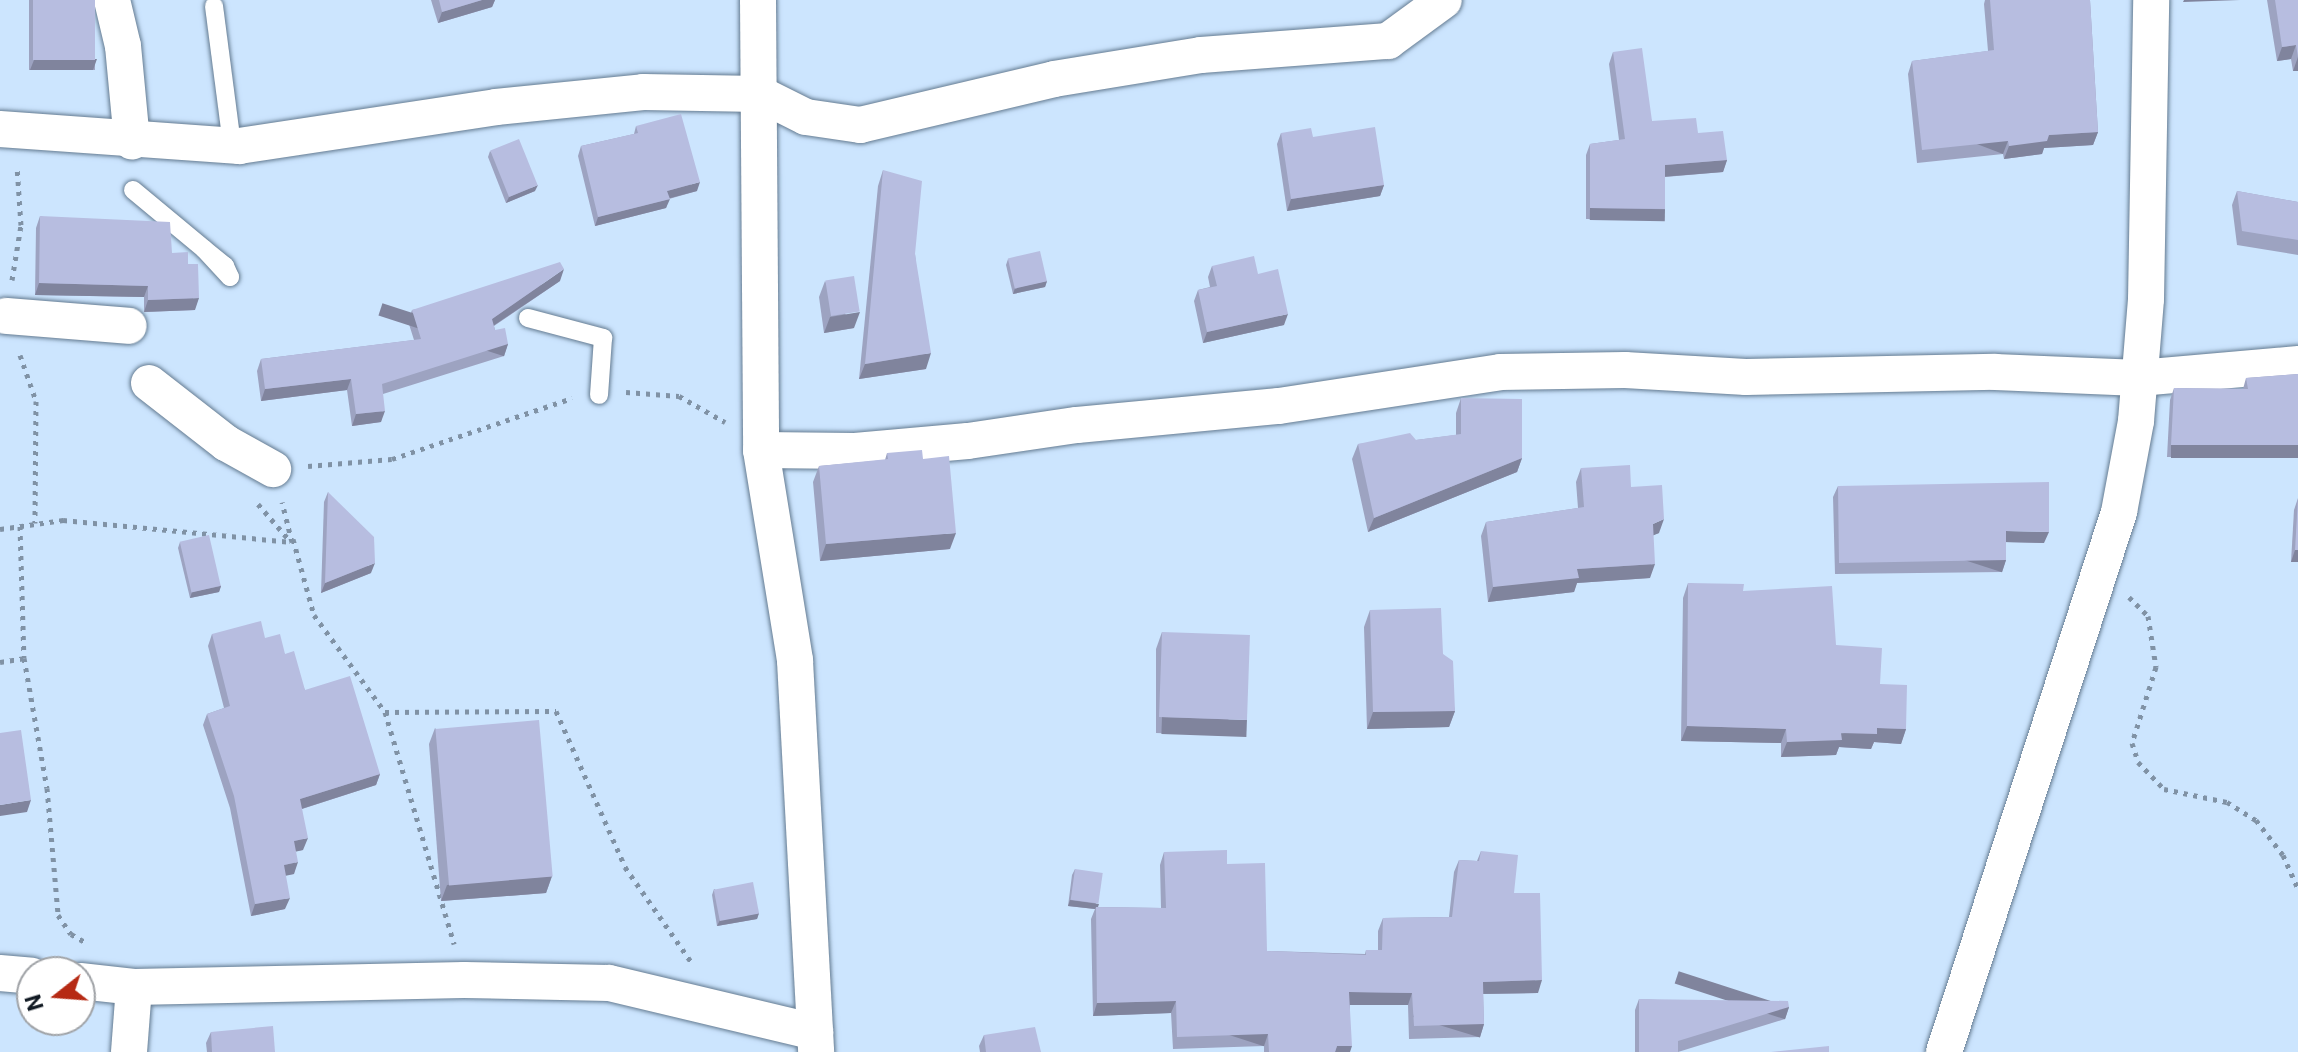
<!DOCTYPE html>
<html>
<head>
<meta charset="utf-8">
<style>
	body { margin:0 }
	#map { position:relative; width:2298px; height:1052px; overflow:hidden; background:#cce5fe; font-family:Roboto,sans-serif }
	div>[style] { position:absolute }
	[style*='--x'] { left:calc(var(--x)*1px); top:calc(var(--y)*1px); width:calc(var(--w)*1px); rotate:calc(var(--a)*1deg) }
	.path>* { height:5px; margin-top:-2.5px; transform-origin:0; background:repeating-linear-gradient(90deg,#8092a5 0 4px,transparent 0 10px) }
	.roads { filter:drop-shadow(0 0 2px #647b91) drop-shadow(0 0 2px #647b91) }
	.lane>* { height:18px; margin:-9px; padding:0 9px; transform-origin:9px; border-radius:9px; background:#fff }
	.street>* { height:36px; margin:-18px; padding:0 18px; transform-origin:18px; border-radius:18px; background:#fff }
	.wall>* { inset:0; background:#9da3c1; transform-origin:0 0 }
	.shaded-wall>* { inset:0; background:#80849d; transform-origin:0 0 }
	.building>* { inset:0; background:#b7bde0; transform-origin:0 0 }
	span { translate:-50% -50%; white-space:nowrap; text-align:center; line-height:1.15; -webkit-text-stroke:8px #fff; paint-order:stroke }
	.north { position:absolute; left:16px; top:956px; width:80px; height:80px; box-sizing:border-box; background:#fff; border:2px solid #a0a3a7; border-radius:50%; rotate:253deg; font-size:22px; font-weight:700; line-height:32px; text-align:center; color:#111a23 }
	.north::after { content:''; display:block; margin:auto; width:28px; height:36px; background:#b62a14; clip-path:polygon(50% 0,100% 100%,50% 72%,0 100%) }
</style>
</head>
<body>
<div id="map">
	<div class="path">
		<div style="--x:12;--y:280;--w:56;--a:-80.7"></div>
		<div style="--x:21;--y:225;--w:58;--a:-93.9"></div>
		<div style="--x:20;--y:355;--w:49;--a:70.8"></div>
		<div style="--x:36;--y:401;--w:122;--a:90.5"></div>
		<div style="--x:626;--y:392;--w:53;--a:4.3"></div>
		<div style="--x:679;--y:396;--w:53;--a:29.5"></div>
		<div style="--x:308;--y:466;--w:84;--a:-4.8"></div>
		<div style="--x:392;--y:459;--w:190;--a:-18.7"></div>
		<div style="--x:258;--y:504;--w:50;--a:49"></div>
		<div style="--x:20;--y:526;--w:132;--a:88.3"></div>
		<div style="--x:24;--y:658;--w:132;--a:80"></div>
		<div style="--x:47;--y:788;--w:127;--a:85"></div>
		<div style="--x:58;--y:915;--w:23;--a:56"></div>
		<div style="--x:71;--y:934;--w:16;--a:30"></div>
		<div style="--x:0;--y:529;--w:64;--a:-8.1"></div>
		<div style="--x:63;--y:520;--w:230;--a:5.5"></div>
		<div style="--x:292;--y:542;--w:41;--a:-104"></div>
		<div style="--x:293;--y:539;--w:79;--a:74.6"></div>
		<div style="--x:314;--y:615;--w:120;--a:53.8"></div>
		<div style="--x:385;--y:712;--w:242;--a:73.4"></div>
		<div style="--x:2129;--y:597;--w:27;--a:45"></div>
		<div style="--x:2148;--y:616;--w:52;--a:81.1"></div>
		<div style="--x:2156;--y:667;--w:80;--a:107.5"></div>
		<div style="--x:2132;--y:743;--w:20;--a:72"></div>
		<div style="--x:2138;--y:762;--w:37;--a:46"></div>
		<div style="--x:2164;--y:789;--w:64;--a:11.7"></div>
		<div style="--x:2227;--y:802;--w:34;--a:32"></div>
		<div style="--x:2256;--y:820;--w:44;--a:52.4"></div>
		<div style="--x:2283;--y:855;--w:36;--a:66"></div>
		<div style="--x:0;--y:662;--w:24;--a:-9"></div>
		<div style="--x:385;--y:712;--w:171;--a:-0.3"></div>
		<div style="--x:556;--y:711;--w:171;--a:66.1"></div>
		<div style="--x:625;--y:867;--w:117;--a:55.1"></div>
	</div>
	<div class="roads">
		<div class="lane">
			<div style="--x:214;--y:6;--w:140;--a:82.6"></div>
			<div style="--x:133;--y:190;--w:92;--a:39.7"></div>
			<div style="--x:204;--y:249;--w:27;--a:39"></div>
			<div style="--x:225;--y:266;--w:12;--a:66"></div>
			<div style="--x:230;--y:277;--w:38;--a:-133"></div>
			<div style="--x:528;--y:318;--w:78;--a:14.9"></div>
			<div style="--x:603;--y:338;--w:57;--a:94"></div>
		</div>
		<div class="street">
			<div style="--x:112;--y:0;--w:47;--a:76.6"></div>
			<div style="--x:123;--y:46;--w:96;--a:84.6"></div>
			<div style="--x:758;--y:0;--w:450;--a:89.6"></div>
			<div style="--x:761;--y:450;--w:214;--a:80.8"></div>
			<div style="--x:795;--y:661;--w:392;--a:86.9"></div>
			<div style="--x:0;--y:129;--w:240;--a:4.1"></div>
			<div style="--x:239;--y:146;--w:260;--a:-8.6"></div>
			<div style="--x:496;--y:107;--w:148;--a:-5.8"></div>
			<div style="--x:643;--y:92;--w:117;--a:1"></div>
			<div style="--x:760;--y:94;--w:51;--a:26.6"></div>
			<div style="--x:806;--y:117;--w:55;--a:8.4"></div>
			<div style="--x:860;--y:125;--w:199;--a:-13.3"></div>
			<div style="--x:1054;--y:79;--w:149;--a:-9.3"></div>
			<div style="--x:1201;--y:55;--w:188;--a:-4.3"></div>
			<div style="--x:1388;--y:41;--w:69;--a:-36.2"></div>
			<div style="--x:6;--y:316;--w:123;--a:4.6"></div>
			<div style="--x:149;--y:383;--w:98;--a:37.9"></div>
			<div style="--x:226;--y:443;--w:54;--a:29"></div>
			<div style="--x:761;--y:450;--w:94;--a:0.6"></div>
			<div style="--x:855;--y:451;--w:113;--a:-5.1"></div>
			<div style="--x:968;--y:441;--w:110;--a:-8.4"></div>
			<div style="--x:1077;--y:425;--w:203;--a:-5.4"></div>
			<div style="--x:1279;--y:406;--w:224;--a:-8.7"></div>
			<div style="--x:1500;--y:372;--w:125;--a:-0.9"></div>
			<div style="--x:1625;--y:370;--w:121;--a:3.3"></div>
			<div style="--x:1746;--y:377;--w:249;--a:-1.2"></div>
			<div style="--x:1995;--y:372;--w:144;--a:2.4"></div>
			<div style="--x:2139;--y:378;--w:160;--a:-5"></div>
			<div style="--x:0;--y:973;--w:32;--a:5"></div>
			<div style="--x:80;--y:981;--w:54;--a:6.3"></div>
			<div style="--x:134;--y:987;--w:330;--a:-1.2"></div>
			<div style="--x:464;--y:980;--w:145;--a:1.2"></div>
			<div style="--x:609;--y:983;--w:212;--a:13.4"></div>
			<div style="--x:129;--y:1052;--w:65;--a:-85.6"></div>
			<div style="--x:1944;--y:1052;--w:568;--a:-72.04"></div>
			<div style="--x:2119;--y:512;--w:93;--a:-79.4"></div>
			<div style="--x:2136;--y:421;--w:122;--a:-85.3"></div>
			<div style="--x:2146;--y:299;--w:299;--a:-89"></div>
		</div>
	</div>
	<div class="wall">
		<div style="left:29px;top:0;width:66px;height:70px"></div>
		<div style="clip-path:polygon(431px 0,495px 0,492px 7px,438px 23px)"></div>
		<div style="clip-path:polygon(1985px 0,2090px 0,2098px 132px,2093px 145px,2044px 148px,2042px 154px,2004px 159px,2003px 154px,1917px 163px,1908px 74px,1912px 61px,1988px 51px,1984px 4px)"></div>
		<div style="clip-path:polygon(2267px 0,2298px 0,2298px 71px,2293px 71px,2291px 59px,2277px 61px)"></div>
		<div style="clip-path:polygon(1613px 52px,1652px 121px,1698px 133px,1727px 160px,1723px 172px,1665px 177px,1665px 209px,1661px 220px,1586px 219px,1586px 155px,1590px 144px,1619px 140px,1609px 64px)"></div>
		<div style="clip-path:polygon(636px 126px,697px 191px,669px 199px,666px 208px,595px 226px,578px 156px,581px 146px,634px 134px)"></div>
		<div style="clip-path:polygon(1281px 133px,1313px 137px,1384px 185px,1380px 196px,1287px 211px,1277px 144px)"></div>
		<div style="clip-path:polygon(490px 151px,535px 191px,506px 203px,488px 157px)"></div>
		<div style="clip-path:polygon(883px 170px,915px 254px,926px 369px,859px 379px,878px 186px)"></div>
		<div style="clip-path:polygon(2237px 191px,2298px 202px,2298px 255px,2237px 245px,2232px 205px)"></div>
		<div style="clip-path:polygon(40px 216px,172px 253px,188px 264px,195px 310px,144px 312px,144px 297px,35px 295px,36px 228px)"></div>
		<div style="clip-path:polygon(1008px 259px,1047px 281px,1045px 287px,1013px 294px,1006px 265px)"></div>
		<div style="clip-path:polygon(1212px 266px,1258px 274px,1284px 325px,1203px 343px,1194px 301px,1198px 290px,1210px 287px,1208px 277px)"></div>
		<div style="clip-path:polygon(560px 281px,494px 326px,495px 330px,508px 344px,504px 356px,383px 394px,381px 422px,352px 426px,347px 390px,261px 401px,257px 371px,261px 359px,414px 340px,408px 321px,412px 310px)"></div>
		<div style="clip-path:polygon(825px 281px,854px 328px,824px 333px,819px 297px)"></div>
		<div style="clip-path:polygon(2298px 374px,2298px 457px,2167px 457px,2170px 400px,2174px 388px,2243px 389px,2246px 378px)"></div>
		<div style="clip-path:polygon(1461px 398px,1522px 458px,1517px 472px,1368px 532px,1352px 459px,1358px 444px,1416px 440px,1456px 435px,1456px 413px)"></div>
		<div style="clip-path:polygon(887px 453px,923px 459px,950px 549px,820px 561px,813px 482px,819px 466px,885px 460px)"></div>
		<div style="clip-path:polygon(1581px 468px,1631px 487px,1659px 533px,1653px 535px,1650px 578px,1577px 583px,1574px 592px,1488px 602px,1481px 536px,1486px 522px,1578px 508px,1576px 482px)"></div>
		<div style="clip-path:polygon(1838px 486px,2044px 543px,2006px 542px,2006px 560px,2002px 572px,1835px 574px,1833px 497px)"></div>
		<div style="clip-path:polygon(328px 492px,371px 573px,321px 593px,324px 502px)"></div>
		<div style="clip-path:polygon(2298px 498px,2298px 562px,2291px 562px,2294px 510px)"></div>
		<div style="clip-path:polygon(180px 542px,221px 586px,219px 592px,190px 598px,178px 548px)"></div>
		<div style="clip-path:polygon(1688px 583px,1743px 591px,1836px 645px,1880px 684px,1906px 729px,1901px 744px,1874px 742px,1871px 749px,1839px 747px,1836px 755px,1781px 757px,1781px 743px,1681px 741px,1683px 598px)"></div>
		<div style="clip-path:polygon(1370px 610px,1443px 654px,1455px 711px,1449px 727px,1367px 729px,1364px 627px)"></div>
		<div style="clip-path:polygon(1162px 632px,1241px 736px,1156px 733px,1156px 649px)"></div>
		<div style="clip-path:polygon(212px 634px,265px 638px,285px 654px,305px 690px,380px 774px,376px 785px,302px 809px,303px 850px,296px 851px,294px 874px,286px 875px,285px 909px,251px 916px,230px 808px,203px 725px,207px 714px,224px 708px,208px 646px)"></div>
		<div style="clip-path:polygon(435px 728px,552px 876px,546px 893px,441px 901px,429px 744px)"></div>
		<div style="clip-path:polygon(1481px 851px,1514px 893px,1538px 993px,1483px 994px,1484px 1024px,1480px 1037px,1409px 1039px,1408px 1005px,1350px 1005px,1350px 1052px,1264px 1052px,1264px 1046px,1173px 1049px,1171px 1013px,1093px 1016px,1091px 919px,1095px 909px,1068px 906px,1072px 875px,1075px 869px,1098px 907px,1161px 908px,1160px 865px,1164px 852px,1227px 864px,1267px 951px,1365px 954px,1366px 950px,1378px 950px,1378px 931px,1383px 918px,1449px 917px,1454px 872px,1459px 860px,1477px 861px)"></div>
		<div style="clip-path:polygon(714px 889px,759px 913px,757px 919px,717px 926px,712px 895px)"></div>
		<div style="clip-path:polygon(1639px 999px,1789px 1007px,1785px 1019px,1678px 1052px,1635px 1052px,1635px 1010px)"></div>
		<div style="clip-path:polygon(211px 1032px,275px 1052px,207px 1052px,206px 1043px)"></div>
		<div style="clip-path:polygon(984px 1035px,1041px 1052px,980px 1052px,979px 1046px)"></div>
	</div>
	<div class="shaded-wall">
		<div style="clip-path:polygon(482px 0,495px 0,492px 7px,438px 23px,442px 12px)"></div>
		<div style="clip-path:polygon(2184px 0,2240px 0,2183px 2px)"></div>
		<div style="clip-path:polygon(2296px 45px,2291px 59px,2277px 61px,2282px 47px)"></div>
		<div style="clip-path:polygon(2298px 57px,2298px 71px,2293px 71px)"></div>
		<div style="clip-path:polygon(97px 59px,93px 70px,30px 70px,34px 60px)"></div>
		<div style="clip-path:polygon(2098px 132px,2093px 145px,2044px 148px,2042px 154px,2004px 159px,2009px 146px,2049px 135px)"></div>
		<div style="left:2008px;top:141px;width:14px;height:86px;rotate:111deg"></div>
		<div style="clip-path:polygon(1727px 160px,1723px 172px,1661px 177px,1665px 165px)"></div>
		<div style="clip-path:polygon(700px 182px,697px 191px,663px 200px,667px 191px)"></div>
		<div style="clip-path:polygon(538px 185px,535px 191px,506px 203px,509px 197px)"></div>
		<div style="clip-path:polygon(1384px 185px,1380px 196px,1287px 211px,1291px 199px)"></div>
		<div style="clip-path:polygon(670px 199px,666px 208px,595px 226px,598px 217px)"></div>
		<div style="left:1590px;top:208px;width:75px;height:12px;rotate:1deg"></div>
		<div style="clip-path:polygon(564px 269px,560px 281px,487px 330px,492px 319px)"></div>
		<div style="clip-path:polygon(1047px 281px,1045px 287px,1013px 294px,1015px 288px)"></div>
		<div style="clip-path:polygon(39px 283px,148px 286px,144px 297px,35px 295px)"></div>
		<div style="clip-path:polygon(199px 298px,195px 310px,144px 312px,148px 300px)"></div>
		<div style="clip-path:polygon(860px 312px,854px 328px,824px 333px,830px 317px)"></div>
		<div style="clip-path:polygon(1288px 314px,1284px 325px,1203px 343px,1207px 332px)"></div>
		<div style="left:508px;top:344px;width:13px;height:132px;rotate:108deg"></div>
		<div style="clip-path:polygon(931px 353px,926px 369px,859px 379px,865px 364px)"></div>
		<div style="clip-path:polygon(351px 379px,347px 390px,261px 401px,265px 389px)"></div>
		<div style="clip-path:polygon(385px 411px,381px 422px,352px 426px,356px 414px)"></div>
		<div style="left:2171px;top:445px;width:127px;height:13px"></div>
		<div style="clip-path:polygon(1522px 458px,1517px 472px,1368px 532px,1374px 518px)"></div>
		<div style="clip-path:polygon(1664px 519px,1659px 533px,1647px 538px,1653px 524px)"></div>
		<div style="clip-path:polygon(2006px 531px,2049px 532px,2044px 543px,2002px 542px)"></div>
		<div style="clip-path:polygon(956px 533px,950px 549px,820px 561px,826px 544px)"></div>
		<div style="clip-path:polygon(2295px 550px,2298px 550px,2298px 562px,2291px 562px)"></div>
		<div style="left:2006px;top:560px;width:13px;height:167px;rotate:108deg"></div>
		<div style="clip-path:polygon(375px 563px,371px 573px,321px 593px,325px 583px)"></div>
		<div style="clip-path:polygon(1655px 564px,1650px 578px,1577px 583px,1574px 592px,1488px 602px,1493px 587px,1577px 569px)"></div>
		<div style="clip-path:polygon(221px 586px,219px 592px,190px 598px,192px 592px)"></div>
		<div style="clip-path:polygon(1455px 711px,1449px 727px,1367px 729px,1373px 712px)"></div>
		<div style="left:1162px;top:717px;width:85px;height:17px;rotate:2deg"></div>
		<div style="clip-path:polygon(1687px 726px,1786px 729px,1781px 743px,1681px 741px)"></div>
		<div style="clip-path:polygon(1877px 728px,1906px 729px,1901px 744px,1874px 742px,1871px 749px,1839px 747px,1836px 755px,1781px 757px,1787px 742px)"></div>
		<div style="clip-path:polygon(380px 774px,376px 785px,295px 811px,300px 799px)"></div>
		<div style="clip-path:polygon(31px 800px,27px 812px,0 816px,0 805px)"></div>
		<div style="clip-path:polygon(308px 838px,303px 850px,290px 853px,294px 841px)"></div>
		<div style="clip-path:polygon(298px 862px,294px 874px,280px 877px,284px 865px)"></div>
		<div style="clip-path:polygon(552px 876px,546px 893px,441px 901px,447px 885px)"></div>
		<div style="clip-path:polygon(290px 898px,285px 909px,251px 916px,255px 904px)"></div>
		<div style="clip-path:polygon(1070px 900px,1099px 904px,1097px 910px,1096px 907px,1095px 909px,1068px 906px)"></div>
		<div style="clip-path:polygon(759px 913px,757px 919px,717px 926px,720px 920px)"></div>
		<div style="clip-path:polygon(1542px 980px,1538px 993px,1478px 994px,1483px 982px)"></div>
		<div style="clip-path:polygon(1349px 992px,1412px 993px,1408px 1005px,1345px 1005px)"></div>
		<div style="clip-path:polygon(1176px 1001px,1171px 1013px,1093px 1016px,1097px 1003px)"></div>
		<div style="left:1789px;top:1007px;width:13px;height:116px;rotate:108deg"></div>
		<div style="left:1484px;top:1024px;width:14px;height:70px;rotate:107deg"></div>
		<div style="left:1268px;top:1034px;width:13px;height:91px;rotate:108deg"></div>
		<div style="clip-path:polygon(1337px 1046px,1352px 1046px,1350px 1052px,1335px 1052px)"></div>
	</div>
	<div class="building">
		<div style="left:33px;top:0;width:62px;height:60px"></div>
		<div style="clip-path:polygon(439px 0,482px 0,442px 12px)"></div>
		<div style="clip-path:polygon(1990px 0,2090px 0,2098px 132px,2049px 135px,2047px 141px,2009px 146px,2008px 141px,1922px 150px,1912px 61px,1994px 50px)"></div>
		<div style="clip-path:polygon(2275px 0,2298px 0,2298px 57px,2296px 45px,2282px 47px)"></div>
		<div style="clip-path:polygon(1642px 48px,1652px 121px,1696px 118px,1698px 133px,1723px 131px,1727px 160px,1665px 165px,1665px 209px,1590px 208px,1590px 144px,1625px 139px,1613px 52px)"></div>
		<div style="clip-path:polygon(681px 114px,700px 182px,667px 191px,670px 199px,598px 217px,581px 146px,638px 133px,636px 126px)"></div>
		<div style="clip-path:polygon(1375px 127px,1384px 185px,1291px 199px,1281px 133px,1311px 128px,1313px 137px)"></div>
		<div style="left:519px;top:139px;width:50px;height:31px;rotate:68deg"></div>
		<div style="clip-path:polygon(883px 170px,922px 181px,915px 254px,931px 353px,865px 364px)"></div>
		<div style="clip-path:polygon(2237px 191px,2298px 202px,2298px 240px,2242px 231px)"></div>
		<div style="clip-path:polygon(40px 216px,170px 222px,172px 253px,188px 252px,188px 264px,198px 264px,199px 298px,148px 300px,148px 286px,39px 283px)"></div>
		<div style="left:1040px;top:251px;width:31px;height:33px;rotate:77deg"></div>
		<div style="clip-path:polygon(1254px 256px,1258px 274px,1278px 269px,1288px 314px,1207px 332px,1198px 290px,1217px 286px,1212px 266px)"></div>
		<div style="clip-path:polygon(560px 262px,564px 269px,492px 319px,495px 330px,505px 328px,508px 344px,382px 384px,385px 411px,356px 414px,351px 379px,265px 389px,261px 359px,421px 339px,412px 310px)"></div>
		<div style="left:854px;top:276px;width:36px;height:29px;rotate:81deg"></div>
		<div style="clip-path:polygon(2298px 374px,2298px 445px,2171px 445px,2174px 388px,2248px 389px,2246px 378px)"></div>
		<div style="clip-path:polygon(1461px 398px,1522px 399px,1522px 458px,1374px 518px,1358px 444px,1410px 433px,1416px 440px,1461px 434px)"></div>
		<div style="clip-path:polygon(922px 450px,923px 459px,949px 456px,956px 533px,826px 544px,819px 466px,888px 459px,887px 453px)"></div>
		<div style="clip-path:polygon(1630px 465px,1631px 487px,1662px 485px,1664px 519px,1653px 524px,1655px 564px,1577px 569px,1579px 578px,1493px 587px,1486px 522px,1584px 507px,1581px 468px)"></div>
		<div style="clip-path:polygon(2049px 482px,2049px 532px,2006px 531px,2006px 560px,1839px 563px,1838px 486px)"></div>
		<div style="clip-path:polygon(328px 492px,374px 537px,375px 563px,325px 583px)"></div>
		<div style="clip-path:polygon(2298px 498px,2298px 550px,2295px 550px)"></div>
		<div style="left:209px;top:535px;width:52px;height:30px;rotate:77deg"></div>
		<div style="clip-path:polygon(1688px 583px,1744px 584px,1743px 591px,1832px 586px,1836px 645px,1882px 648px,1880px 684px,1907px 685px,1906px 729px,1877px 728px,1877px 734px,1841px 733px,1842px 740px,1787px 742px,1786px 729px,1687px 726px)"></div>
		<div style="clip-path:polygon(1441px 608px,1443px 654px,1453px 661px,1455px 711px,1373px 712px,1370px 610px)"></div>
		<div style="clip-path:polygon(261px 621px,265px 638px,280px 634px,285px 654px,294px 651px,305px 690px,350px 676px,380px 774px,300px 799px,308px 838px,294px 841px,298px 862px,284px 865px,290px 898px,255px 904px,234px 796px,207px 714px,230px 706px,212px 634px)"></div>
		<div style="left:1162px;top:632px;width:88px;height:85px;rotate:2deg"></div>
		<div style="left:539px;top:720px;width:157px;height:104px;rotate:85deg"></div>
		<div style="clip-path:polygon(21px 730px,31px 800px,0 805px,0 733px)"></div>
		<div style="clip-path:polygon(1227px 850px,1227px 864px,1265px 863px,1267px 951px,1366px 955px,1366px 950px,1382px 950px,1383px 918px,1452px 917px,1459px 860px,1479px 861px,1481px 851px,1518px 855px,1514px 893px,1540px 893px,1542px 980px,1483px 982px,1484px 1024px,1414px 1026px,1412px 993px,1349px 992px,1352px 1046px,1337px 1046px,1335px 1052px,1269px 1052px,1268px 1034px,1177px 1037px,1176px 1001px,1097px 1003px,1096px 907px,1166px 908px,1164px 852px)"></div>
		<div style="left:1075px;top:869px;width:28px;height:31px;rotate:8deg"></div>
		<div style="left:753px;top:882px;width:32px;height:40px;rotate:79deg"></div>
		<div style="clip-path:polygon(1639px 999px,1788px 1001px,1789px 1007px,1678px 1041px,1678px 1052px,1639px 1052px)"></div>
		<div style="clip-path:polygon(273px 1026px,275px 1052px,212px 1052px,211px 1032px)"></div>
		<div style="clip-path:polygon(1035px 1027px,1041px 1052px,986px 1052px,984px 1035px)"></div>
		<div style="clip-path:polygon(1829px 1046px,1829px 1052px,1771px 1052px)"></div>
	</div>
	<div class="north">N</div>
</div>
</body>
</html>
